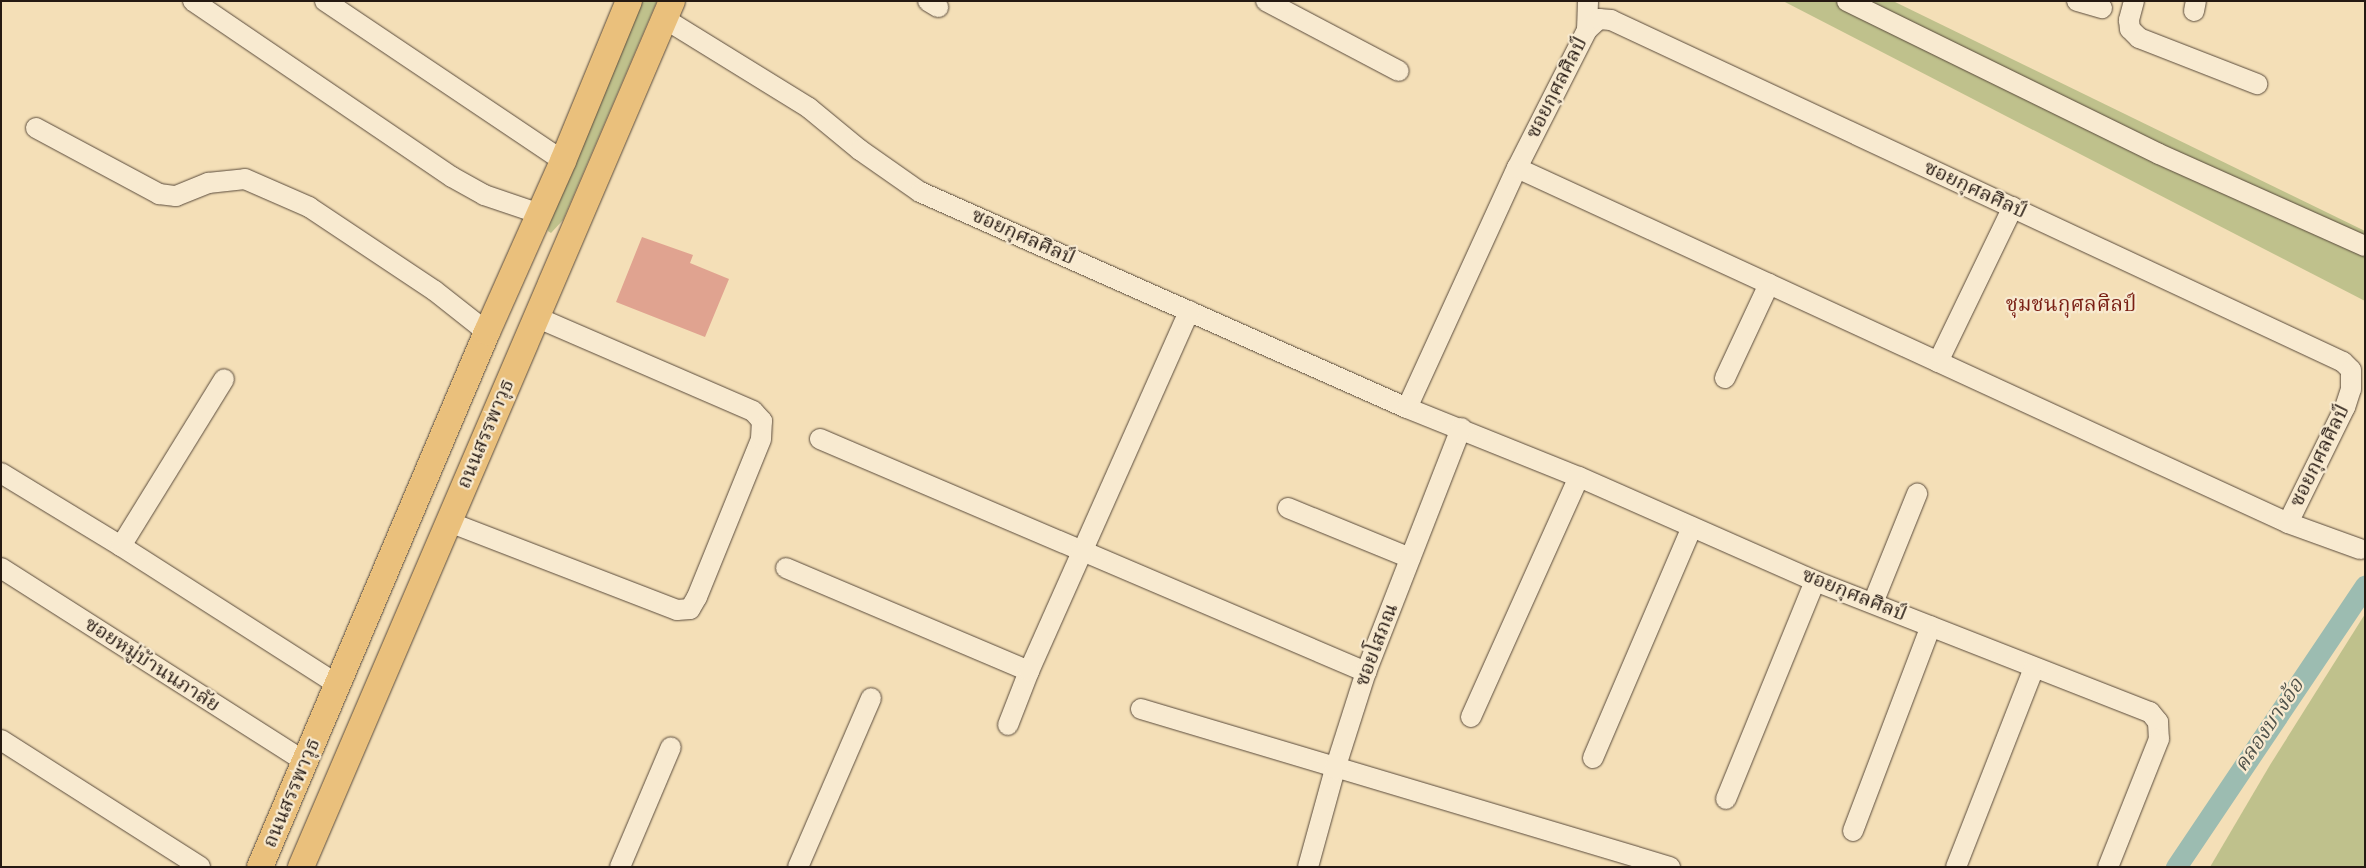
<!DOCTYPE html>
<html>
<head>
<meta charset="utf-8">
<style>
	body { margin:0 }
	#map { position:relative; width:2366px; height:868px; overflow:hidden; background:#f4dfb7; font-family:"IM FELL English","Noto Serif Thai",serif }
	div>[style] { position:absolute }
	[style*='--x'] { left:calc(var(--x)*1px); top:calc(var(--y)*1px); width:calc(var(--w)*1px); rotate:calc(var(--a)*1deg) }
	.green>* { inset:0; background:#bfc18c }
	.canal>* { height:21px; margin:-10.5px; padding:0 10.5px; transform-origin:10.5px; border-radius:10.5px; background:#9cbcb1 }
	.building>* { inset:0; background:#e0a390 }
	.roads { filter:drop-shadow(0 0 1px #594a3b) drop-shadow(0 0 1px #594a3b) }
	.minor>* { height:20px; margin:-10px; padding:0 10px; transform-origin:10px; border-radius:10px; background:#f8ead0 }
	.major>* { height:26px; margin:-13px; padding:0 13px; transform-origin:13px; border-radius:13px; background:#eac07c }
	span { translate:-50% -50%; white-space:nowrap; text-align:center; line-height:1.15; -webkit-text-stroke:4.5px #f8ead0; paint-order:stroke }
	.street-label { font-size:20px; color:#251912 }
	.neighbourhood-label { font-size:21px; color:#7a1f14 }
	.water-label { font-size:21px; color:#4f524a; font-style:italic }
	.frame { position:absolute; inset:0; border:2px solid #251912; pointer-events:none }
</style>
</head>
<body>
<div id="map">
	<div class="green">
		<div style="clip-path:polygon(640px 1px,657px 1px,563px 220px,551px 233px,548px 231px,550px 216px)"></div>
		<div style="clip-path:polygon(1783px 1px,1893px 1px,2365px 231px,2365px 301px)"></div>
		<div style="clip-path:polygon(2365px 614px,2365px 867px,2210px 867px,2270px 765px)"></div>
	</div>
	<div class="canal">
		<div style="--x:2176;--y:867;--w:339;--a:-56.1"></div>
	</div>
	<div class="building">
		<div style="clip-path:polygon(642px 237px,693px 255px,690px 263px,729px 279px,705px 337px,616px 302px)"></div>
	</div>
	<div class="roads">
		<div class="minor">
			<div style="--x:193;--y:1;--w:313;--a:34.2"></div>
			<div style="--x:452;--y:177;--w:37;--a:29"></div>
			<div style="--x:484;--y:195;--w:59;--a:18.7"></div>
			<div style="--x:325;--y:1;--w:287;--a:33.9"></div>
			<div style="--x:928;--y:1;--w:12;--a:31"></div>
			<div style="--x:1266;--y:1;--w:150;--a:27.8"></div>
			<div style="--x:1847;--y:1;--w:347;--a:26.1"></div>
			<div style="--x:2159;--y:154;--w:226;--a:24.1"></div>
			<div style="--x:2077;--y:1;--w:26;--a:16"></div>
			<div style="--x:2134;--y:1;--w:20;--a:105"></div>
			<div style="--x:2129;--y:20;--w:9;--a:84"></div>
			<div style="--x:2130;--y:29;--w:13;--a:45"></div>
			<div style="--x:2139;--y:38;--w:127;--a:21.3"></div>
			<div style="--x:2194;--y:11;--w:10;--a:-79"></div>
			<div style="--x:665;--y:19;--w:169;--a:31.7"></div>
			<div style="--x:809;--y:108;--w:66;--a:39.5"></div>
			<div style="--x:860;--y:150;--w:73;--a:35"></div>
			<div style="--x:920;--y:192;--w:533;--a:23.92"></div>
			<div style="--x:1407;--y:408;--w:185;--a:21.9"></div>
			<div style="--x:1579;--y:477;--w:258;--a:23.8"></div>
			<div style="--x:1815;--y:581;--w:360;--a:21.4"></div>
			<div style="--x:2150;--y:712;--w:13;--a:51"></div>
			<div style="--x:2158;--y:722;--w:17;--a:87"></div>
			<div style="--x:2159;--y:739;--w:138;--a:111.7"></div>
			<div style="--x:1587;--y:30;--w:29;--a:-88"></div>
			<div style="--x:36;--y:128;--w:140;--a:28.2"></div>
			<div style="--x:159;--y:194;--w:17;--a:7"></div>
			<div style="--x:176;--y:196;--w:35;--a:-22"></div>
			<div style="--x:208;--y:183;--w:37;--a:-6"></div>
			<div style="--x:245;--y:179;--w:70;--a:23.6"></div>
			<div style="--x:309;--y:207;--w:151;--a:33.7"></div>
			<div style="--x:435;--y:291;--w:66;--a:38.3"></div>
			<div style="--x:1517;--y:168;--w:849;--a:24.72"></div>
			<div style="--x:2288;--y:523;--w:77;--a:19.9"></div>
			<div style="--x:1938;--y:362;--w:172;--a:-64.2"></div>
			<div style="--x:1725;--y:378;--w:104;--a:-64.9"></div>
			<div style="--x:1407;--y:408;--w:264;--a:-65.4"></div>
			<div style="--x:1517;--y:168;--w:155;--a:-63.1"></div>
			<div style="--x:1587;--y:30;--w:16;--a:-43"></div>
			<div style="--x:1599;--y:19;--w:12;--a:5"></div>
			<div style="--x:1611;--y:20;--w:808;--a:25.04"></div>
			<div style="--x:2343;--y:362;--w:11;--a:45"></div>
			<div style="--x:2351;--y:370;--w:19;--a:90"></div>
			<div style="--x:2351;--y:389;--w:19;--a:108"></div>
			<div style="--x:2345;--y:407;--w:129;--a:116.2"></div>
			<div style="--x:820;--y:439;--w:594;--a:23.11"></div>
			<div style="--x:1;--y:473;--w:140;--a:31.3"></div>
			<div style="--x:121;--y:546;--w:258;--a:32.6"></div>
			<div style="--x:1288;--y:508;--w:132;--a:22.3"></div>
			<div style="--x:449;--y:522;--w:244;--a:21.1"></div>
			<div style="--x:677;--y:610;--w:13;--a:-4"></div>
			<div style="--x:690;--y:609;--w:14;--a:-60"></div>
			<div style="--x:697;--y:597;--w:170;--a:-67.9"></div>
			<div style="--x:761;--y:439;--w:18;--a:-87"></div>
			<div style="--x:762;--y:421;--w:13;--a:-132"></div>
			<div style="--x:753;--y:411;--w:236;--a:-156.6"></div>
			<div style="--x:121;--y:546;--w:196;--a:-58.3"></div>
			<div style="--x:1;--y:568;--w:359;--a:32.5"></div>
			<div style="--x:786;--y:568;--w:264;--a:23"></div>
			<div style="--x:1873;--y:603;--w:118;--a:-68"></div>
			<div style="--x:1141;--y:709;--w:552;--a:16.63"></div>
			<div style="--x:1471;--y:717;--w:263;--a:-65.8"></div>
			<div style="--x:1008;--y:725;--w:58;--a:-68.7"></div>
			<div style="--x:1029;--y:671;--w:394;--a:-66"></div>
			<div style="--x:1;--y:740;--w:236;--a:32.5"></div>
			<div style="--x:1593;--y:758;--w:251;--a:-66.8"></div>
			<div style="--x:1726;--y:799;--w:235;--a:-67.8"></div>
			<div style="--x:1853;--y:831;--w:219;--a:-69.2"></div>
			<div style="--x:620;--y:867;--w:130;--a:-67"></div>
			<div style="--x:798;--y:867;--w:184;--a:-66.6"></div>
			<div style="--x:1308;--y:867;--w:102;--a:-74.6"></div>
			<div style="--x:1335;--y:769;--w:102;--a:-72.3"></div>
			<div style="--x:1366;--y:672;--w:262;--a:-68.7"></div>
			<div style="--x:1956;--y:867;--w:214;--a:-68.6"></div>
		</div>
		<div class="major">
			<div style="--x:260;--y:867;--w:581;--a:-67.01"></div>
			<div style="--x:487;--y:332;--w:187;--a:-66"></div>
			<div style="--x:563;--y:161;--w:173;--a:-67.6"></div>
			<div style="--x:301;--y:867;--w:942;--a:-66.81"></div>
		</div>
	</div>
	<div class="street-label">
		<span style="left:1557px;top:88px;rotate:-63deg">ซอยกุศลศิลป์</span>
		<span style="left:1975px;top:190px;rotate:25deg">ซอยกุศลศิลป์</span>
		<span style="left:1023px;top:237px;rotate:24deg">ซอยกุศลศิลป์</span>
		<span style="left:486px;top:434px;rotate:-67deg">ถนนสรรพาวุธ</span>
		<span style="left:2320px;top:456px;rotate:-64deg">ซอยกุศลศิลป์</span>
		<span style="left:1854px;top:595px;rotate:22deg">ซอยกุศลศิลป์</span>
		<span style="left:1377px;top:645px;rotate:-69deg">ซอยโสภณ</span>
		<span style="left:152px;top:665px;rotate:33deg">ซอยหมู่บ้านนภาลัย</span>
		<span style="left:292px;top:793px;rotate:-67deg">ถนนสรรพาวุธ</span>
	</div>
	<div class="neighbourhood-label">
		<span style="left:2071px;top:306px">ชุมชนกุศลศิลป์</span>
	</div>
	<div class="water-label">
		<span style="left:2270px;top:726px;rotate:-56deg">คลองบางอ้อ</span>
	</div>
	<div class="frame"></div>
</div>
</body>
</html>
